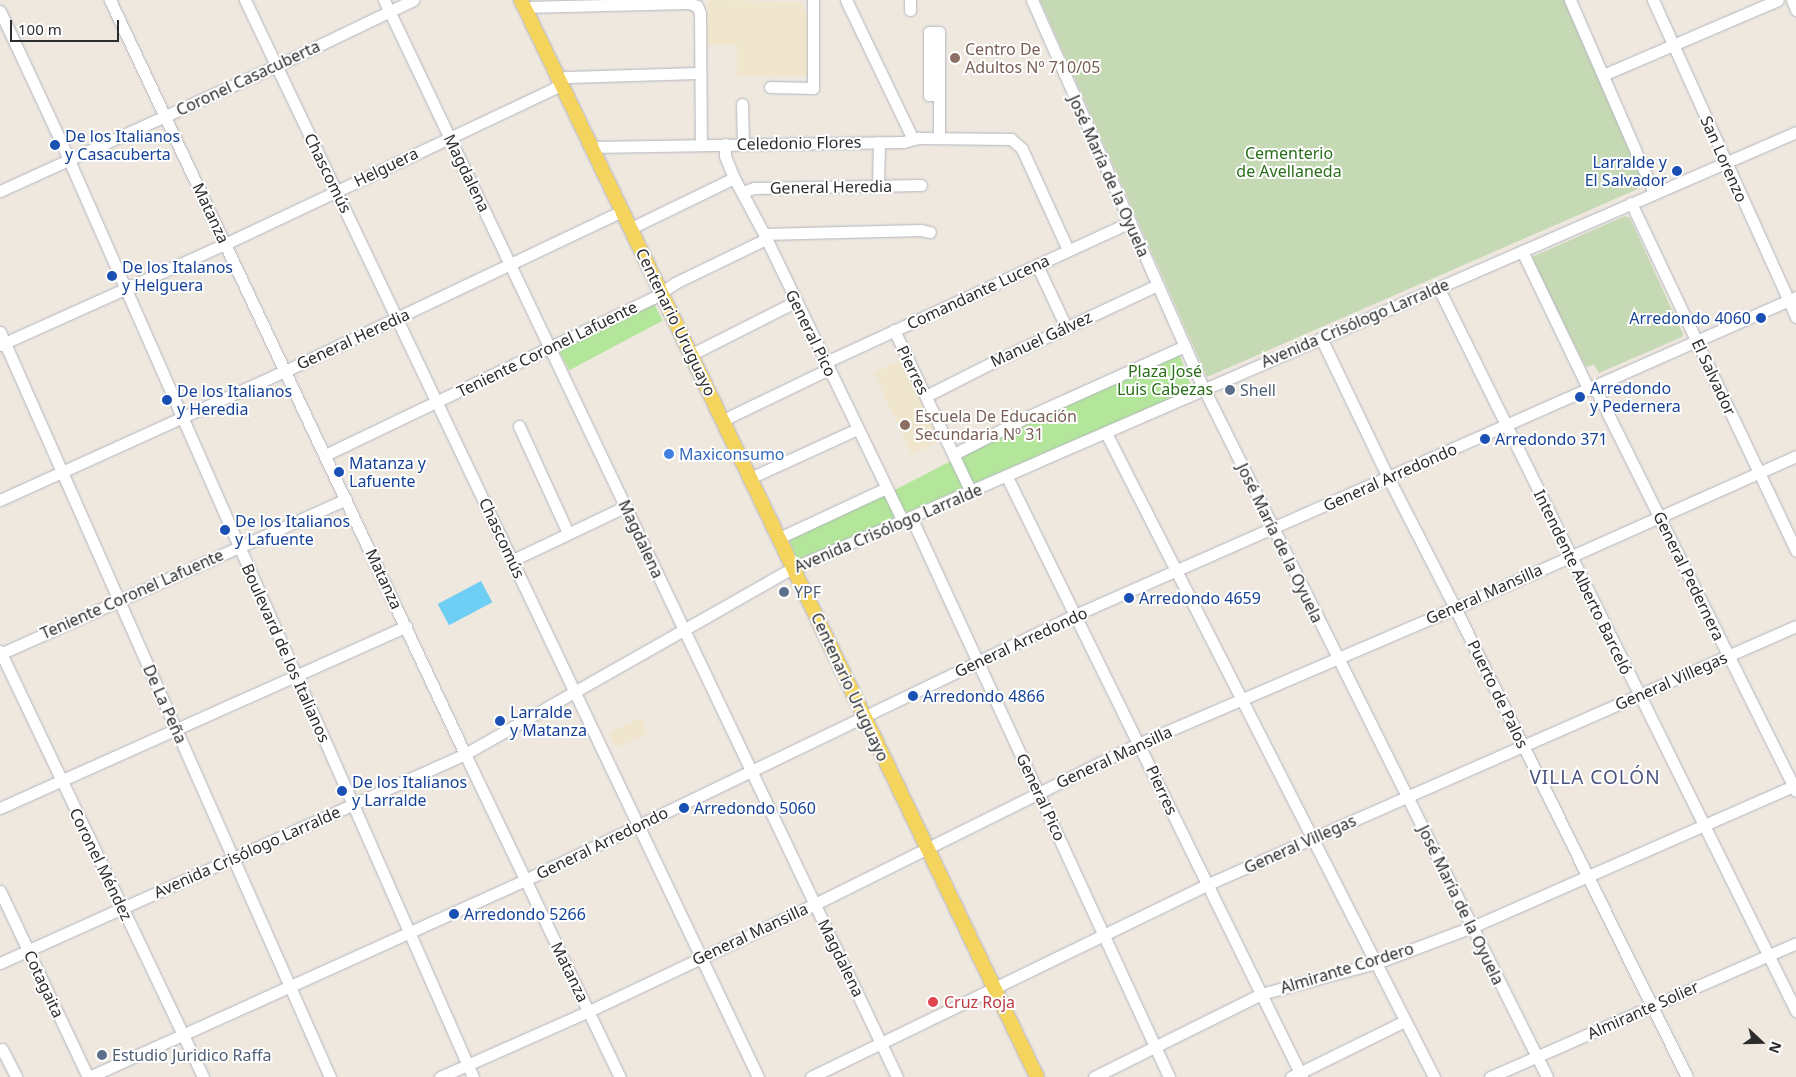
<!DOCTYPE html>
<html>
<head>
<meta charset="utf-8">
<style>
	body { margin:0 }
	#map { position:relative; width:1796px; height:1077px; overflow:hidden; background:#eee8df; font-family:"Noto Sans",sans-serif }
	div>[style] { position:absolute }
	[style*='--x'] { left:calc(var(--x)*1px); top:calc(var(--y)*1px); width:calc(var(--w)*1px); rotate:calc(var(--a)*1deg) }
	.education>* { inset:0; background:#f0e6ce; transform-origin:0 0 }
	.green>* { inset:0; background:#b3e69a; transform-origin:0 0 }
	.cemetery>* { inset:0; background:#c6d9b5 }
	.water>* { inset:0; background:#6fcef3; transform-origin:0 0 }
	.roads { filter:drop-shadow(0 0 1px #b3b5c0) drop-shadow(0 0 1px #b3b5c0) }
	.minor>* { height:11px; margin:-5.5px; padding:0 5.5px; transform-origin:5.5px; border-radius:5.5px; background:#fff }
	.major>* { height:14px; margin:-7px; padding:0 7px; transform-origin:7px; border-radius:7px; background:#f5d45d }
	.dots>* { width:14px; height:14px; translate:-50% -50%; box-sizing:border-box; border:2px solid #fff; border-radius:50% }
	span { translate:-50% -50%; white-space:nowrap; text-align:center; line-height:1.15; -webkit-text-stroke:4px #fff; paint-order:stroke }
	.education-label { font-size:16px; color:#785e54 }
	.left { translate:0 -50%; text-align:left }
	.street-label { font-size:16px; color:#2d2d2d }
	.transit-label { font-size:16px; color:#164399 }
	.right { translate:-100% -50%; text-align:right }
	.park-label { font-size:16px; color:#296e18 }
	.service-label { font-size:16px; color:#4e5e75 }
	.shop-label { font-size:16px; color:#366cbe }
	.health-label { font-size:16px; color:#be3a42 }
	.quarter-label { font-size:19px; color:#4b537f; letter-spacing:1px }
	.north { position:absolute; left:1736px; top:1017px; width:50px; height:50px; -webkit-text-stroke:4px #fff; paint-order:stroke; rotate:111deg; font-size:14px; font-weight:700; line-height:20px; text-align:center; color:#2d2d2d }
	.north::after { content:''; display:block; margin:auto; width:18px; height:22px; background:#2d2d2d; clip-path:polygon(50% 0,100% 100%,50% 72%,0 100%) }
	.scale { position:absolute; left:10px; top:20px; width:109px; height:22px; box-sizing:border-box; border:2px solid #2d2d2d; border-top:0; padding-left:6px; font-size:15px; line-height:18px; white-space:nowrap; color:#2d2d2d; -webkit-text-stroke:4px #fff; paint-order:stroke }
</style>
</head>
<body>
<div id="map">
	<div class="education">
		<div style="clip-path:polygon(708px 0,800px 2px,808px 15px,808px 76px,737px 77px,737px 45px,707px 45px)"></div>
		<div style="left:902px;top:360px;width:90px;height:31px;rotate:65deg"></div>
		<div style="left:641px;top:718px;width:17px;height:35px;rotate:66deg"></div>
	</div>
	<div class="green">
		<div style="left:653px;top:302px;width:21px;height:106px;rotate:62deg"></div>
		<div style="clip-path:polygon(1176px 354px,1180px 356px,1191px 386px,1190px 390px,977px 482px,972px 482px,961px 458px,964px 454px)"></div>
		<div style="clip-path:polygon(951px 461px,963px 486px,961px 489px,908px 512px,903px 511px,891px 492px)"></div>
		<div style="clip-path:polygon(885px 494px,894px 514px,893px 519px,799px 559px,796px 557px,789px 539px)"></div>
	</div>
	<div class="cemetery">
		<div style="clip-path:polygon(1040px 0,1568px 0,1647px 185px,1207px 377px)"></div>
		<div style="clip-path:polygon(1625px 216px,1630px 218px,1683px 334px,1682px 337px,1599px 373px,1594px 365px,1586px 367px,1531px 260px,1532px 257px)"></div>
	</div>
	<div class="water">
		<div style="left:481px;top:581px;width:24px;height:49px;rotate:62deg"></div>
	</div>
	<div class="roads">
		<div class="minor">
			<div style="--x:110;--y:0;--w:833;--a:64.79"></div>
			<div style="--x:465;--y:754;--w:358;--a:64.4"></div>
			<div style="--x:245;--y:0;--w:1193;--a:64.53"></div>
			<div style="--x:384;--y:0;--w:1193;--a:64.53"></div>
			<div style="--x:846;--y:0;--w:154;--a:64.3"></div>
			<div style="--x:1032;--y:0;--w:419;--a:66.2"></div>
			<div style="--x:1201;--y:383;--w:775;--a:63.5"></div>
			<div style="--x:1570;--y:0;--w:210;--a:66.5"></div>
			<div style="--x:1653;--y:0;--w:348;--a:65.7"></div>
			<div style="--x:1792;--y:0;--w:11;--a:68"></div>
			<div style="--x:524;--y:7;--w:165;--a:-1.4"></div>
			<div style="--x:689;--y:3;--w:9;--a:21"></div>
			<div style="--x:697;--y:6;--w:8;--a:67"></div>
			<div style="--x:700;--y:13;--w:131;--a:89.6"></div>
			<div style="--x:910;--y:10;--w:10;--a:-90"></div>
			<div style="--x:0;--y:11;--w:145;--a:65"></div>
			<div style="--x:61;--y:142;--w:1022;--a:66.22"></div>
			<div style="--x:1603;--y:75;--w:190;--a:-23.2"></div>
			<div style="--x:770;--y:87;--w:43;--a:1.3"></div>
			<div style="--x:813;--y:88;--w:88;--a:-90"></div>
			<div style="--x:939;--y:95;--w:10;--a:180"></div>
			<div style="--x:929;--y:95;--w:63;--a:-90"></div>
			<div style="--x:929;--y:32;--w:10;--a:0"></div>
			<div style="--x:939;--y:32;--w:106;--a:90"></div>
			<div style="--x:742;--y:104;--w:40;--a:88.6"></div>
			<div style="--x:725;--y:144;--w:12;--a:90"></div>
			<div style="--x:725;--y:156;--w:24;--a:68"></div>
			<div style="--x:734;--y:178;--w:64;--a:61.8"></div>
			<div style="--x:764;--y:234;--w:319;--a:64.2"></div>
			<div style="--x:591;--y:147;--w:312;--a:-0.9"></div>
			<div style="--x:903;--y:142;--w:16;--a:-15"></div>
			<div style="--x:918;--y:138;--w:93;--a:0.6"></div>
			<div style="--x:1011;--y:139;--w:15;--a:42"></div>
			<div style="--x:1022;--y:149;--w:111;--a:65.5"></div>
			<div style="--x:878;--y:186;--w:44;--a:-88.7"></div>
			<div style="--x:0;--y:191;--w:303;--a:-24.4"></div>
			<div style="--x:276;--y:66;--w:152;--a:-25.7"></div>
			<div style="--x:742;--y:192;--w:13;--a:-18"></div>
			<div style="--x:754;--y:188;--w:167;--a:-1"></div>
			<div style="--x:1631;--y:203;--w:385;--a:64.6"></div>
			<div style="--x:631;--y:228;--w:114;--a:-25.9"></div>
			<div style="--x:764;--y:234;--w:157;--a:-1.5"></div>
			<div style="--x:921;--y:230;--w:9;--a:13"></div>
			<div style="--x:1522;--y:251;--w:154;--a:64.3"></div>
			<div style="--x:1037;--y:265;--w:68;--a:64.9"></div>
			<div style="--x:1438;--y:287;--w:808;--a:63.69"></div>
			<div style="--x:894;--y:330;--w:179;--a:64.6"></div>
			<div style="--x:0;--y:332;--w:815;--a:66.11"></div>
			<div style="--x:1321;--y:338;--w:154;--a:64.3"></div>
			<div style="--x:1388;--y:477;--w:147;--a:62.9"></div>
			<div style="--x:1455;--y:608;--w:523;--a:63.68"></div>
			<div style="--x:0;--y:345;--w:247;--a:-24.2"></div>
			<div style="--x:225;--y:244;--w:363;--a:-25.3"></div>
			<div style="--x:553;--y:89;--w:18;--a:-43"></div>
			<div style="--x:566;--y:77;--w:134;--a:-1.7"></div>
			<div style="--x:692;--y:354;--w:115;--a:-26.8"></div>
			<div style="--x:826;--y:362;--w:335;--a:-24.7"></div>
			<div style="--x:1595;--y:388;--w:450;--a:63.5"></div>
			<div style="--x:926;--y:396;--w:80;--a:-26.9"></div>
			<div style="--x:997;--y:360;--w:177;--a:-25.1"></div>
			<div style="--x:723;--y:420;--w:118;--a:-25.7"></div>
			<div style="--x:519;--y:426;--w:118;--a:65.4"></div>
			<div style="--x:1106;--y:433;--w:723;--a:63.01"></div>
			<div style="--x:954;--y:454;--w:82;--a:-26.9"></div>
			<div style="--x:1027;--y:417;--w:173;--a:-24.2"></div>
			<div style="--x:325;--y:455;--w:364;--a:-25.6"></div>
			<div style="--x:653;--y:298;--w:27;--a:-34"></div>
			<div style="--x:675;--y:283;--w:101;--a:-25.8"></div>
			<div style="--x:1007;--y:477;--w:669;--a:63.82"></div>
			<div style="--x:750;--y:478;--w:118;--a:-24.6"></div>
			<div style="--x:0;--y:500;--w:313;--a:-24.4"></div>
			<div style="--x:285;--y:371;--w:373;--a:-25.4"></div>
			<div style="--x:911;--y:517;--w:617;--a:65.26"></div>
			<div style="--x:779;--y:538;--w:118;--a:-25"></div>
			<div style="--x:513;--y:560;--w:125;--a:-25.5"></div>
			<div style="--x:0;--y:651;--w:472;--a:64.5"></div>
			<div style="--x:0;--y:654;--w:379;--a:-24.1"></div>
			<div style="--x:0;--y:808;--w:445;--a:-24.1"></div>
			<div style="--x:0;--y:891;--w:206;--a:64.7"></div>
			<div style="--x:0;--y:963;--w:510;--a:-24.2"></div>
			<div style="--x:465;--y:754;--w:377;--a:-29.6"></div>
			<div style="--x:793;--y:568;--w:1094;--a:-23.49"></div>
			<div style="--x:2;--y:1049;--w:31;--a:63"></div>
			<div style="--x:89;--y:1077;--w:478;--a:-24.3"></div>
			<div style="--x:525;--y:880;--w:611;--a:-25.73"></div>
			<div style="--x:1075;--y:615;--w:788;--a:-23.8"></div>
			<div style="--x:440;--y:1077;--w:163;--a:-23.9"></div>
			<div style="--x:589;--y:1011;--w:250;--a:-25.3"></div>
			<div style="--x:815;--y:904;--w:363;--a:-26.4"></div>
			<div style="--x:1140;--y:743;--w:343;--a:-23.2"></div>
			<div style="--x:1455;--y:608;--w:373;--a:-24"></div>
			<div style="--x:811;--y:1077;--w:439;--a:-25.9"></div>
			<div style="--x:1206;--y:885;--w:644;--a:-23.7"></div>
			<div style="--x:1094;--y:1077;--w:186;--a:-26.4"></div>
			<div style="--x:1261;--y:994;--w:119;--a:-15.1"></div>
			<div style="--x:1376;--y:963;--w:103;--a:-20.6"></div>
			<div style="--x:1472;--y:927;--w:354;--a:-23.7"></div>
			<div style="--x:1291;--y:1077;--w:127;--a:-26.2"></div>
			<div style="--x:1490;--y:1077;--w:334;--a:-23.6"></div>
		</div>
		<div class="major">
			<div style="--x:521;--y:0;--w:1194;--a:64.4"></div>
		</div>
	</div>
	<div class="dots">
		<div style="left:955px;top:58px;background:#8d6e63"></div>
		<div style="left:55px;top:145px;background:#1a4fb4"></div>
		<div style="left:1677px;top:171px;background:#1a4fb4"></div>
		<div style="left:112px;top:276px;background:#1a4fb4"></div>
		<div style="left:1761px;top:318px;background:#1a4fb4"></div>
		<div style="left:1230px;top:390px;background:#5c6f8a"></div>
		<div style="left:1580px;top:397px;background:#1a4fb4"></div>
		<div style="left:167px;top:400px;background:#1a4fb4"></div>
		<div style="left:905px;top:425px;background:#8d6e63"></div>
		<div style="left:1485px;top:439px;background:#1a4fb4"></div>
		<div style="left:669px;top:454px;background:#3f7fe0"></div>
		<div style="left:339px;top:472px;background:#1a4fb4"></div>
		<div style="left:225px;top:530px;background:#1a4fb4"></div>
		<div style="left:784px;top:592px;background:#5c6f8a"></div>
		<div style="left:1129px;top:598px;background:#1a4fb4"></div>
		<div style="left:913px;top:696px;background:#1a4fb4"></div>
		<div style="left:500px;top:721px;background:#1a4fb4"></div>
		<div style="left:342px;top:791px;background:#1a4fb4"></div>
		<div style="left:684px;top:808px;background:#1a4fb4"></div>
		<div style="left:454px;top:914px;background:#1a4fb4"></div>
		<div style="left:933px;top:1002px;background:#e0444e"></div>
		<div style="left:102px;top:1055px;background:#5c6f8a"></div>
	</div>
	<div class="education-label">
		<span class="left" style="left:965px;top:58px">Centro De<br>Adultos Nº 710/05</span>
		<span class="left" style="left:915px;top:425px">Escuela De Educación<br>Secundaria Nº 31</span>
	</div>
	<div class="street-label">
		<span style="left:248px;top:78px;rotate:-25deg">Coronel Casacuberta</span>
		<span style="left:799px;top:143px;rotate:-1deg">Celedonio Flores</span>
		<span style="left:1724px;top:159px;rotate:66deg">San Lorenzo</span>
		<span style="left:386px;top:167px;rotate:-26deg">Helguera</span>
		<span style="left:328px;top:173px;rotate:64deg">Chascomús</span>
		<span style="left:467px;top:173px;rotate:64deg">Magdalena</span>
		<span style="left:1109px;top:176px;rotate:66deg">José María de la Oyuela</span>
		<span style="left:831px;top:187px;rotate:-1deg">General Heredia</span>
		<span style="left:211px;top:213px;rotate:65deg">Matanza</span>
		<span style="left:978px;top:292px;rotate:-25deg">Comandante Lucena</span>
		<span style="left:676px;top:322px;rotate:64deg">Centenario Uruguayo</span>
		<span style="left:1355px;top:323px;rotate:-23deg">Avenida Crisólogo Larralde</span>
		<span style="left:811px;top:333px;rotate:64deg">General Pico</span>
		<span style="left:353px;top:339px;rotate:-25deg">General Heredia</span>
		<span style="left:1041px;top:339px;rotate:-25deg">Manuel Gálvez</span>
		<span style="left:547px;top:349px;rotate:-26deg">Teniente Coronel Lafuente</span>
		<span style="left:913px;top:370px;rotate:64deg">Pierres</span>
		<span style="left:1714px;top:377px;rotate:65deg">El Salvador</span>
		<span style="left:1390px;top:477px;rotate:-24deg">General Arredondo</span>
		<span style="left:888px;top:528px;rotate:-23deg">Avenida Crisólogo Larralde</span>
		<span style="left:502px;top:538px;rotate:65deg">Chascomús</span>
		<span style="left:641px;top:539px;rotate:65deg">Magdalena</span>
		<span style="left:1280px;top:543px;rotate:64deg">José María de la Oyuela</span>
		<span style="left:1689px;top:576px;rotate:64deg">General Pedernera</span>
		<span style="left:384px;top:579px;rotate:65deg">Matanza</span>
		<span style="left:1583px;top:582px;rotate:64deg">Intendente Alberto Barceló</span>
		<span style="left:132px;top:594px;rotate:-24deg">Teniente Coronel Lafuente</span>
		<span style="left:1484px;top:594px;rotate:-24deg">General Mansilla</span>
		<span style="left:1021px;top:642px;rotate:-25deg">General Arredondo</span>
		<span style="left:286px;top:653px;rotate:66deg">Boulevard de los Italianos</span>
		<span style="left:1671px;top:681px;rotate:-24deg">General Villegas</span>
		<span style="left:850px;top:687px;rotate:65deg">Centenario Uruguayo</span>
		<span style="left:1498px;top:694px;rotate:64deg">Puerto de Palos</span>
		<span style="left:165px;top:704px;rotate:66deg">De La Peña</span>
		<span style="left:1114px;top:757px;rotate:-25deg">General Mansilla</span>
		<span style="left:1162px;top:790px;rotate:65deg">Pierres</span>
		<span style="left:1041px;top:797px;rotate:65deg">General Pico</span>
		<span style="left:602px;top:843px;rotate:-26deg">General Arredondo</span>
		<span style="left:1300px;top:844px;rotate:-24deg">General Villegas</span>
		<span style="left:247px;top:852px;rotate:-24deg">Avenida Crisólogo Larralde</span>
		<span style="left:101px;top:864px;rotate:64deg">Coronel Méndez</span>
		<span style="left:1461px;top:905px;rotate:64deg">José María de la Oyuela</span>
		<span style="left:750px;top:934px;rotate:-25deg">General Mansilla</span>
		<span style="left:841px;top:958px;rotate:64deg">Magdalena</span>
		<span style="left:1347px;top:968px;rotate:-17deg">Almirante Cordero</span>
		<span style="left:570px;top:972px;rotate:64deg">Matanza</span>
		<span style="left:44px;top:984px;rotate:65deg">Cotagaita</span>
		<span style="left:1643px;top:1010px;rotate:-24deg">Almirante Solier</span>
	</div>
	<div class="transit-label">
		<span class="left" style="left:65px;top:145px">De los Italianos<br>y Casacuberta</span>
		<span class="right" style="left:1667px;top:171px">Larralde y<br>El Salvador</span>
		<span class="left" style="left:122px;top:276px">De los Italanos<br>y Helguera</span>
		<span class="right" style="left:1751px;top:318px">Arredondo 4060</span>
		<span class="left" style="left:1590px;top:397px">Arredondo<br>y Pedernera</span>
		<span class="left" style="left:177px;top:400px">De los Italianos<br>y Heredia</span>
		<span class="left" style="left:1495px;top:439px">Arredondo 371</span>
		<span class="left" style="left:349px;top:472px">Matanza y<br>Lafuente</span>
		<span class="left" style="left:235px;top:530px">De los Italianos<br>y Lafuente</span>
		<span class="left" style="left:1139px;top:598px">Arredondo 4659</span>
		<span class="left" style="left:923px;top:696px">Arredondo 4866</span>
		<span class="left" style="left:510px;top:721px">Larralde<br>y Matanza</span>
		<span class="left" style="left:352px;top:791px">De los Italianos<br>y Larralde</span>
		<span class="left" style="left:694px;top:808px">Arredondo 5060</span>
		<span class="left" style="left:464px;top:914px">Arredondo 5266</span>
	</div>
	<div class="park-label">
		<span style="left:1289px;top:162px">Cementerio<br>de Avellaneda</span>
		<span style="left:1165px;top:380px">Plaza José<br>Luis Cabezas</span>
	</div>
	<div class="service-label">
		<span class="left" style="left:1240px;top:390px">Shell</span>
		<span class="left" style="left:794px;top:592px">YPF</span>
		<span class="left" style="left:112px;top:1055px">Estudio Juridico Raffa</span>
	</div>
	<div class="shop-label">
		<span class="left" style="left:679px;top:454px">Maxiconsumo</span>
	</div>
	<div class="health-label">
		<span class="left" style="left:944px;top:1002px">Cruz Roja</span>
	</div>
	<div class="quarter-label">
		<span style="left:1595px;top:778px">VILLA COLÓN</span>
	</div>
	<div class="north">N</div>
	<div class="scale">100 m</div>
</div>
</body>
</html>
